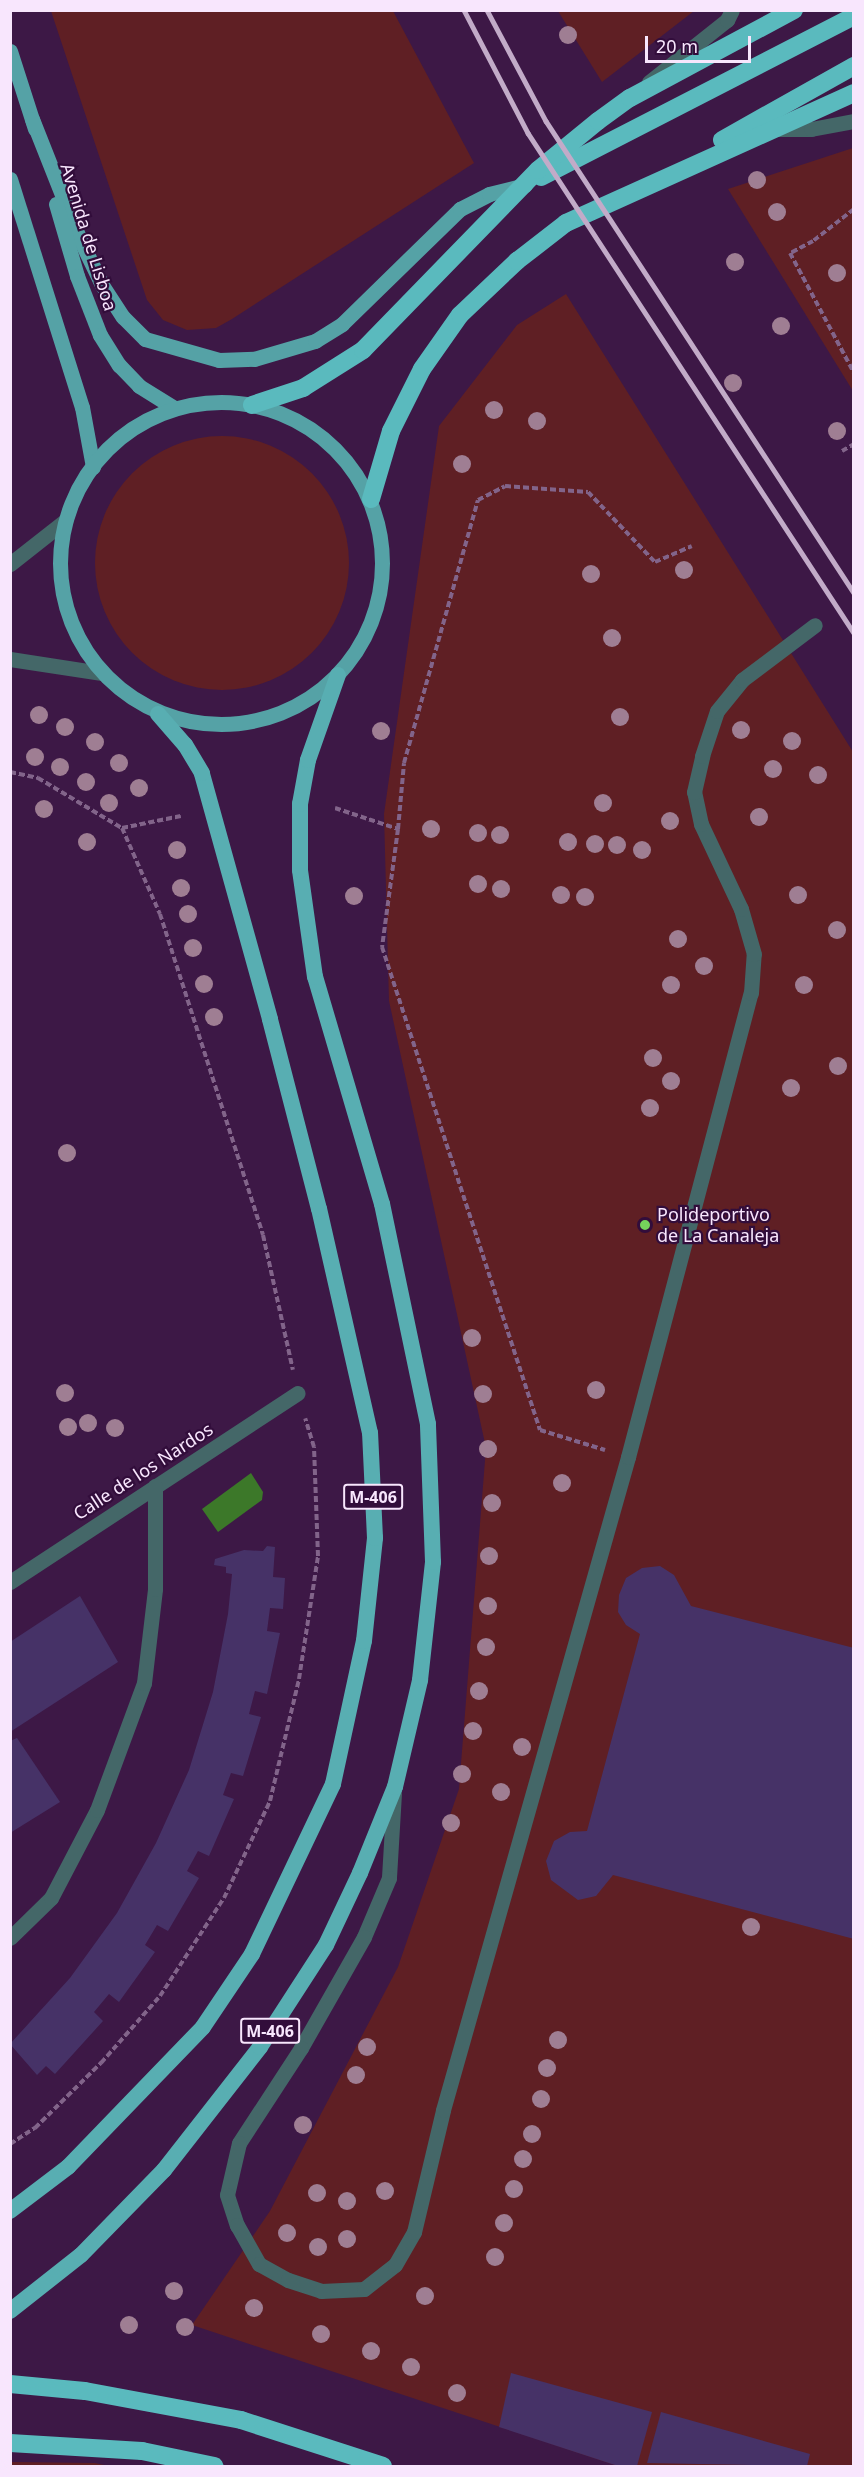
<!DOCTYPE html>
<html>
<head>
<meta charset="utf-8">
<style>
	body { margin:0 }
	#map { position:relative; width:864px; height:2477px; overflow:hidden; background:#3d1846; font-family:"Noto Sans",sans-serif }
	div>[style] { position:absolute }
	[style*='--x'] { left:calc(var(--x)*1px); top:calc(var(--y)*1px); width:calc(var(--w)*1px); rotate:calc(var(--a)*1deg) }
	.green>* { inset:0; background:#5f1f24 }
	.round { border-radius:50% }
	.water>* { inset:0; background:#3c7829 }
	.building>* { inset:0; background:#463267 }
	.path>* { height:4px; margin-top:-2px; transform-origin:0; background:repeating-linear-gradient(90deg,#82648a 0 6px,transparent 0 9px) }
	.service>* { height:15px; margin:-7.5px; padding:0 7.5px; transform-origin:7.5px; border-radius:7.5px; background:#446768 }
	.minor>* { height:15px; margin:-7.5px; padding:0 7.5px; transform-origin:7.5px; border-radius:7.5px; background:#446768 }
	.tertiary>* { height:15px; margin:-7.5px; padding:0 7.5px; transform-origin:7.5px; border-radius:7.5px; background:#446768 }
	.primary>* { height:15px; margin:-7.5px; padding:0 7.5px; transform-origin:7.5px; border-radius:7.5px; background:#55a2a6 }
	.primary>.ring { margin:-7.5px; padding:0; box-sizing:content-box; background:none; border:15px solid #55a2a6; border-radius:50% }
	.trunk>* { height:16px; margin:-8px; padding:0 8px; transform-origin:8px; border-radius:8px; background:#58aeb2 }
	.motorway>* { height:18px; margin:-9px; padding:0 9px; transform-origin:9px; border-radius:9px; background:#5ababe }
	.rail>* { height:4.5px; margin:-2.25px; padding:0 2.25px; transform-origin:2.25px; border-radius:2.25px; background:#c2abc8 }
	.trees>* { width:18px; height:18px; margin:-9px; border-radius:50%; background:#9f7e93 }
	.dots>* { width:16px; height:16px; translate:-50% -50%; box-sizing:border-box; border:3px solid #320d3b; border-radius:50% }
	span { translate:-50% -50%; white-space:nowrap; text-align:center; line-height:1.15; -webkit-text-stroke:4.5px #320d3b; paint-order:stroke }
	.shield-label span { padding:2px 4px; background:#320d3b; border:2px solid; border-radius:4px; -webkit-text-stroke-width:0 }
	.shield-label { font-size:16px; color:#f8e6fd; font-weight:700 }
	.street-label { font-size:18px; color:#f8e6fd }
	.poi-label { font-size:18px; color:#f8e6fd }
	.left { translate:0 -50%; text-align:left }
	.frame { position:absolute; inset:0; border:12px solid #f8e6fd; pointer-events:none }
	.scale { position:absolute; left:645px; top:36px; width:106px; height:27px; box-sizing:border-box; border:3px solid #f8e6fd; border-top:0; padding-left:8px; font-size:18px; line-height:21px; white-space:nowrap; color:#f8e6fd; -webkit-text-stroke:4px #320d3b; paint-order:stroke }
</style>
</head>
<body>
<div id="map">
	<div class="green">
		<div style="clip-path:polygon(51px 11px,393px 11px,474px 163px,232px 319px,216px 328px,187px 330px,163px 320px,147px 300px)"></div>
		<div style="clip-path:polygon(558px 11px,694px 11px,602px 82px)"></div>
		<div style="clip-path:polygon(853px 148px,854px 148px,853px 391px,728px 189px)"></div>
		<div style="clip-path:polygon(566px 294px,853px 752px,853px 2466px,618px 2466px,192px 2325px,270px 2211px,398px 1967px,459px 1789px,486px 1448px,389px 1001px,384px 814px,439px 426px,517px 325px)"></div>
		<div class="round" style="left:95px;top:436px;width:254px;height:254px"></div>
		<div style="clip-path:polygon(11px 2462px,95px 2463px,109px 2466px,11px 2466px)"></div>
	</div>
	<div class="water">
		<div style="clip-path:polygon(251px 1473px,263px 1492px,262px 1500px,218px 1532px,202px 1509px)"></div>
	</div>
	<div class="building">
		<div style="clip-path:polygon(267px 1546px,275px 1547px,273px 1577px,285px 1578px,283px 1609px,270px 1608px,267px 1631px,280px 1633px,267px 1694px,255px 1691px,249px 1714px,261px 1717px,243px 1776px,231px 1773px,223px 1795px,234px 1799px,209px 1856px,198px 1851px,187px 1871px,199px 1878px,168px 1931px,157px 1925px,145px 1945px,155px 1952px,119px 2002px,109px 1994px,94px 2012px,103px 2021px,55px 2074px,46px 2066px,37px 2075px,10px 2044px,70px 1978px,117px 1913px,156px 1843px,189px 1770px,213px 1692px,228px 1614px,232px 1574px,226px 1573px,226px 1567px,214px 1565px,215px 1559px,244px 1550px,263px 1551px)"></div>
		<div style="clip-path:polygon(660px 1566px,674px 1575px,691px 1606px,854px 1648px,854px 1939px,613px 1875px,596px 1896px,578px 1900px,551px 1880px,546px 1861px,554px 1841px,570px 1832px,587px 1831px,640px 1634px,626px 1625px,618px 1612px,619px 1595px,626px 1578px,642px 1568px)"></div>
		<div style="clip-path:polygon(80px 1596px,118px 1662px,10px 1732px,10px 1642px)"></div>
		<div style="clip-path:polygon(17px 1738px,60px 1802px,10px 1833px,10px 1741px)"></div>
		<div style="clip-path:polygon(511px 2373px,652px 2412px,637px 2466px,618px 2466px,499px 2427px)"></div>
		<div style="clip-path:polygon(661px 2412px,810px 2454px,807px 2466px,647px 2463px)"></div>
	</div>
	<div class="path">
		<div style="--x:854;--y:209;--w:52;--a:142"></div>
		<div style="--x:813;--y:241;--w:26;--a:152"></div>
		<div style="--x:790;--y:253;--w:136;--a:61.9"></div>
		<div style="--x:842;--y:451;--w:14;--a:-30"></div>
		<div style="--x:10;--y:772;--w:29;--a:12"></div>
		<div style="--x:38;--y:778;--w:98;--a:30.8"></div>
		<div style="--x:122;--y:828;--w:94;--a:66.2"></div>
		<div style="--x:160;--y:914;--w:337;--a:72.2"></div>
		<div style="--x:263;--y:1235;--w:138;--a:77.5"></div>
		<div style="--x:335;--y:808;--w:66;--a:18.4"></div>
		<div style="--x:398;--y:829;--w:66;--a:-84.8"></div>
		<div style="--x:404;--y:763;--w:273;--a:-74.3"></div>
		<div style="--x:478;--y:500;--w:30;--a:-27"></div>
		<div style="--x:505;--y:486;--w:83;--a:4.1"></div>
		<div style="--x:588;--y:492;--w:97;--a:46.3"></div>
		<div style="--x:655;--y:562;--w:40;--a:-23.4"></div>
		<div style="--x:122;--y:828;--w:60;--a:-11.5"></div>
		<div style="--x:398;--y:829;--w:119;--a:97.7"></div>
		<div style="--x:382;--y:947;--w:508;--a:71.89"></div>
		<div style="--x:540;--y:1430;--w:68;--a:17.1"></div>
		<div style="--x:10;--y:2144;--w:30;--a:-33"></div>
		<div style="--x:35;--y:2128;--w:93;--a:-44.6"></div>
		<div style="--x:101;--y:2063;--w:89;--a:-48.6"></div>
		<div style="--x:160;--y:1996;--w:117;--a:-56.9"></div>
		<div style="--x:224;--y:1898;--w:107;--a:-64.6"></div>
		<div style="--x:270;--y:1801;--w:125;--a:-76.6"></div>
		<div style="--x:299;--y:1679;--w:124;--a:-81.2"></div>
		<div style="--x:318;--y:1556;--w:109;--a:-92.1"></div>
		<div style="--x:314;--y:1447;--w:30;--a:-107"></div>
	</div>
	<div class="service">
		<div style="--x:649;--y:82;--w:100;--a:-38.5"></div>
		<div style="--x:727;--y:20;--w:11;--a:-63"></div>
		<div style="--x:776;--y:129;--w:35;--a:0"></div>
		<div style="--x:811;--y:129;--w:44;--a:-10.5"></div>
		<div style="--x:394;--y:1793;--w:85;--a:93.4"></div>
		<div style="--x:389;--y:1878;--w:64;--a:113"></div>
		<div style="--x:364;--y:1937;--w:128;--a:119.6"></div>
		<div style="--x:301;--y:2048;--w:113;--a:123.1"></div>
		<div style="--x:239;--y:2143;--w:53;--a:103"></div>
		<div style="--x:227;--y:2195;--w:32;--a:72"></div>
		<div style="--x:237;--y:2225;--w:45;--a:60.6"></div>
		<div style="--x:259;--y:2264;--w:33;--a:29"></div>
		<div style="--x:288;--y:2280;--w:35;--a:18"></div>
		<div style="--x:321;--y:2291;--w:43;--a:-2.7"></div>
		<div style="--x:364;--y:2289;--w:39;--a:-38"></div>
		<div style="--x:395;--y:2265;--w:38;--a:-60"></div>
		<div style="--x:414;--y:2232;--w:125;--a:-76.6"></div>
		<div style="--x:443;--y:2110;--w:679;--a:-74.18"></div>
		<div style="--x:628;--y:1457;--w:480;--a:-75.2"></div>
		<div style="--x:751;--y:993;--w:39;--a:-86"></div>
		<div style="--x:754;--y:954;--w:47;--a:-106.1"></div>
		<div style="--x:741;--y:909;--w:94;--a:-115.2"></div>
		<div style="--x:701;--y:824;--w:33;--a:-102"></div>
		<div style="--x:694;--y:792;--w:37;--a:-77"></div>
		<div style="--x:702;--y:756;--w:47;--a:-71.6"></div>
		<div style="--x:717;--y:711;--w:40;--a:-51"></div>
		<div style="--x:742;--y:680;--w:91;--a:-37"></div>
	</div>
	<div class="minor">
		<div style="--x:10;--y:1582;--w:344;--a:-33.3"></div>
		<div style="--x:10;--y:1938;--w:57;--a:-44.3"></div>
		<div style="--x:51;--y:1898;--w:99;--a:-62.4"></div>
		<div style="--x:97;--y:1810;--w:135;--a:-69.7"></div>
		<div style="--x:144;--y:1683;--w:95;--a:-83.3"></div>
		<div style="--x:155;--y:1589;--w:103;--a:-90"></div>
	</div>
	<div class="tertiary">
		<div style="--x:10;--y:564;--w:71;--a:-38.2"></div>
		<div style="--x:10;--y:659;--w:93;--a:8.7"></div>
	</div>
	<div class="primary">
		<div style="--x:10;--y:51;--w:82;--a:72.2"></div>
		<div style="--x:32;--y:119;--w:125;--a:68.4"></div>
		<div style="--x:78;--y:235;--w:55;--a:64.4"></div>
		<div style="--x:102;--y:285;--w:38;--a:57"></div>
		<div style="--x:123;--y:317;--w:31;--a:45"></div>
		<div style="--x:145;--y:339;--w:77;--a:15.8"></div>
		<div style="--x:219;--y:360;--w:35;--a:-2"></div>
		<div style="--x:254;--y:359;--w:64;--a:-16.4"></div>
		<div style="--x:315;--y:341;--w:32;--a:-32"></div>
		<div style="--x:342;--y:324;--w:165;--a:-44.3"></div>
		<div style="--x:460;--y:209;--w:33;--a:-27"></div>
		<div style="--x:489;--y:194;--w:37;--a:-14"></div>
		<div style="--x:10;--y:179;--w:239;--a:72.5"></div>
		<div style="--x:82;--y:407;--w:61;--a:79.6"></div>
		<div style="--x:56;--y:204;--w:75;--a:73.7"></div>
		<div style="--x:77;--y:276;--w:63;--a:68.7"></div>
		<div style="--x:100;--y:335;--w:36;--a:58"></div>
		<div style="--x:119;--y:365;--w:29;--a:46"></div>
		<div style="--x:139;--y:386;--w:40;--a:32"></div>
		<div class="ring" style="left:60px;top:402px;width:307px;height:307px"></div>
	</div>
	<div class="trunk">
		<div style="--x:10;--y:2211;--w:73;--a:-37.2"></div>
		<div style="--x:68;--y:2167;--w:194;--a:-46"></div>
		<div style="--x:203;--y:2027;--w:88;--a:-56.1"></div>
		<div style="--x:252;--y:1954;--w:188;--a:-64.5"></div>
		<div style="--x:333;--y:1784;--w:146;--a:-77.8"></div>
		<div style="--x:364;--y:1641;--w:104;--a:-83.9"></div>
		<div style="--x:375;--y:1538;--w:105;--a:-92.7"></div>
		<div style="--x:370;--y:1433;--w:230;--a:-102.8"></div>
		<div style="--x:319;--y:1209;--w:196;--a:-104.5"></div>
		<div style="--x:270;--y:1019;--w:255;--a:-105.5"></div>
		<div style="--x:202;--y:773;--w:33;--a:-121"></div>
		<div style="--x:185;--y:745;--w:41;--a:-131.1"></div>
		<div style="--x:10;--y:2311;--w:90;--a:-38.3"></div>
		<div style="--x:81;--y:2255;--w:119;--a:-45.7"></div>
		<div style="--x:164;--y:2170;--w:156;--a:-52"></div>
		<div style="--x:260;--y:2047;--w:121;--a:-57.1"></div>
		<div style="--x:326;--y:1945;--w:80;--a:-64.7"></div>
		<div style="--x:360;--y:1873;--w:93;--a:-67.9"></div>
		<div style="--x:395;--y:1787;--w:110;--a:-76.8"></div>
		<div style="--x:420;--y:1680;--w:119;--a:-83.7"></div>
		<div style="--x:433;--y:1562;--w:138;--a:-92.1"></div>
		<div style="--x:428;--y:1424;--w:225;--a:-101.8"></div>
		<div style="--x:382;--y:1204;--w:237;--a:-106.4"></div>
		<div style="--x:315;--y:977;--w:108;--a:-98"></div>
		<div style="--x:300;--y:870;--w:66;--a:-90"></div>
		<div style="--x:300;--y:804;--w:45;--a:-79.7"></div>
		<div style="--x:308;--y:760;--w:90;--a:-70.6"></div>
	</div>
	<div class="motorway">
		<div style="--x:722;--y:140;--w:151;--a:-29.3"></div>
		<div style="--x:541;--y:177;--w:352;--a:-27.2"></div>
		<div style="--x:252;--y:405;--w:54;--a:-18.4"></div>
		<div style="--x:303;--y:388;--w:71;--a:-32.3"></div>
		<div style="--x:363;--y:350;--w:251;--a:-45.8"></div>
		<div style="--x:538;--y:170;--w:77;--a:-39.2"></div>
		<div style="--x:598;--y:121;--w:39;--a:-36"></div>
		<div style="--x:630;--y:98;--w:186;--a:-28.2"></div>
		<div style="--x:371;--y:499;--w:71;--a:-73.6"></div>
		<div style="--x:391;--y:431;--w:69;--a:-63.4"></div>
		<div style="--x:422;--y:369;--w:66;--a:-54.9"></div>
		<div style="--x:460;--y:315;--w:79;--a:-43.5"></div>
		<div style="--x:517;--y:261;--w:62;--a:-37.8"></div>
		<div style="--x:566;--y:223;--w:316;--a:-24.3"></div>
		<div style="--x:10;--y:2384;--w:75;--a:5.3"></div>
		<div style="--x:85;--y:2391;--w:159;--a:10.5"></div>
		<div style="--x:241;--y:2420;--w:149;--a:17.9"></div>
		<div style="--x:10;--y:2443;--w:132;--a:3.5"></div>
		<div style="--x:142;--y:2451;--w:74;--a:11.8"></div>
	</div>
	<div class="rail">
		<div style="--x:464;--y:10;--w:139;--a:62.5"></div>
		<div style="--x:528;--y:133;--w:597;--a:56.9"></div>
		<div style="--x:487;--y:10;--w:126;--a:62"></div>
		<div style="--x:546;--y:121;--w:564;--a:56.87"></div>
	</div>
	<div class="trees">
		<div style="left:568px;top:35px"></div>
		<div style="left:757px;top:180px"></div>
		<div style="left:777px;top:212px"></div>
		<div style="left:735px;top:262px"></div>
		<div style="left:837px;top:273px"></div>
		<div style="left:781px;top:326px"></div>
		<div style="left:733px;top:383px"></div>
		<div style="left:494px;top:410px"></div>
		<div style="left:537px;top:421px"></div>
		<div style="left:837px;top:431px"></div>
		<div style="left:462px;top:464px"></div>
		<div style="left:684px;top:570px"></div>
		<div style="left:591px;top:574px"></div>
		<div style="left:612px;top:638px"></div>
		<div style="left:39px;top:715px"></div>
		<div style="left:620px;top:717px"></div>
		<div style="left:65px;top:727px"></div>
		<div style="left:741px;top:730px"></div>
		<div style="left:381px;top:731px"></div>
		<div style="left:792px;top:741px"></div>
		<div style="left:95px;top:742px"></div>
		<div style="left:35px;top:757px"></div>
		<div style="left:119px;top:763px"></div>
		<div style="left:60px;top:767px"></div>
		<div style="left:773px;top:769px"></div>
		<div style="left:818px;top:775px"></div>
		<div style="left:86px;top:782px"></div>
		<div style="left:139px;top:788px"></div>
		<div style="left:109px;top:803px"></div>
		<div style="left:603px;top:803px"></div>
		<div style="left:44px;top:809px"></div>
		<div style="left:759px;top:817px"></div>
		<div style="left:670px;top:821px"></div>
		<div style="left:431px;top:829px"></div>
		<div style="left:478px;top:833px"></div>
		<div style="left:500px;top:835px"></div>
		<div style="left:87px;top:842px"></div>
		<div style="left:568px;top:842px"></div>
		<div style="left:595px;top:844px"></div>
		<div style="left:617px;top:845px"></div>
		<div style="left:177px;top:850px"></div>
		<div style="left:642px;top:850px"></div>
		<div style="left:478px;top:884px"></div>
		<div style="left:181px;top:888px"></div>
		<div style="left:501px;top:889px"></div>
		<div style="left:561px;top:895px"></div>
		<div style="left:798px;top:895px"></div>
		<div style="left:354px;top:896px"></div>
		<div style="left:585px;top:897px"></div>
		<div style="left:188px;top:914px"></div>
		<div style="left:837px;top:930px"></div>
		<div style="left:678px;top:939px"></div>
		<div style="left:193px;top:948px"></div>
		<div style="left:704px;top:966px"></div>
		<div style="left:204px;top:984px"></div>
		<div style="left:671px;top:985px"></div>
		<div style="left:804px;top:985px"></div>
		<div style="left:214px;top:1017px"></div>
		<div style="left:653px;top:1058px"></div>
		<div style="left:838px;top:1066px"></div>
		<div style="left:671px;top:1081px"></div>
		<div style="left:791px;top:1088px"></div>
		<div style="left:650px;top:1108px"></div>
		<div style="left:67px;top:1153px"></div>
		<div style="left:472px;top:1338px"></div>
		<div style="left:596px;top:1390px"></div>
		<div style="left:65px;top:1393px"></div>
		<div style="left:483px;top:1394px"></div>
		<div style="left:88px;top:1423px"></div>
		<div style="left:68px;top:1427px"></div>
		<div style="left:115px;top:1428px"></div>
		<div style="left:488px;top:1449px"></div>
		<div style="left:562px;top:1483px"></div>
		<div style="left:492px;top:1503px"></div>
		<div style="left:489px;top:1556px"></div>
		<div style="left:488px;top:1606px"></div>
		<div style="left:486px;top:1647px"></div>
		<div style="left:479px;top:1691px"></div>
		<div style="left:473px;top:1731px"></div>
		<div style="left:522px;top:1747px"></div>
		<div style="left:462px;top:1774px"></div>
		<div style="left:501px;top:1792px"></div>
		<div style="left:451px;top:1823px"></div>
		<div style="left:751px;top:1927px"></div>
		<div style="left:558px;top:2040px"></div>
		<div style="left:367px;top:2047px"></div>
		<div style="left:547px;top:2068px"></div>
		<div style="left:356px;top:2075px"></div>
		<div style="left:541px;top:2099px"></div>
		<div style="left:303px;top:2125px"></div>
		<div style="left:532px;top:2134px"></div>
		<div style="left:523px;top:2159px"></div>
		<div style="left:514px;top:2189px"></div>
		<div style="left:385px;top:2191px"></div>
		<div style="left:317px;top:2193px"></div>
		<div style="left:347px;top:2201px"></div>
		<div style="left:504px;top:2223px"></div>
		<div style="left:287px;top:2233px"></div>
		<div style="left:347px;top:2239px"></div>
		<div style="left:318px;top:2247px"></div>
		<div style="left:495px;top:2257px"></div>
		<div style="left:174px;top:2291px"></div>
		<div style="left:425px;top:2296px"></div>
		<div style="left:254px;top:2308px"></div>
		<div style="left:129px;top:2325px"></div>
		<div style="left:185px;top:2327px"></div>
		<div style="left:321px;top:2334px"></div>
		<div style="left:371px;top:2351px"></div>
		<div style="left:411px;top:2367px"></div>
		<div style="left:457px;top:2393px"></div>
	</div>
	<div class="dots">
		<div style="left:645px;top:1225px;background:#75d25b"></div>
	</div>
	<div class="shield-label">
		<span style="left:373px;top:1497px">M-406</span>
		<span style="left:270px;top:2031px">M-406</span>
	</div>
	<div class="street-label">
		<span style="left:89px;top:237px;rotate:73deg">Avenida de Lisboa</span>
		<span style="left:143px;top:1471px;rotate:-33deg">Calle de los Nardos</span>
	</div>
	<div class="poi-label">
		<span class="left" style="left:657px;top:1225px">Polideportivo<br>de La Canaleja</span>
	</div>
	<div class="frame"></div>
	<div class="scale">20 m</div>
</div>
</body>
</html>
